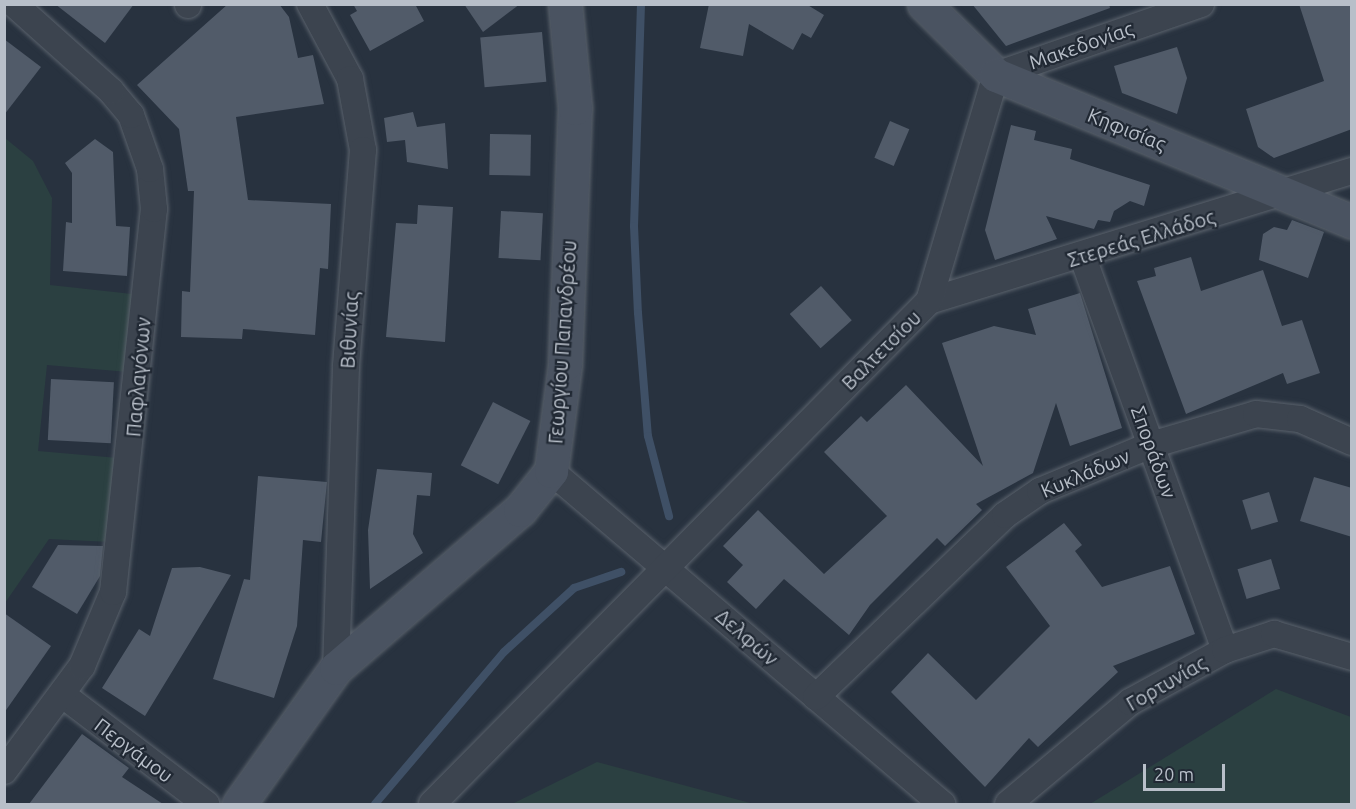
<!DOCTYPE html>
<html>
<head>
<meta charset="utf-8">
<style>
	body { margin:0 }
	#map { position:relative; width:1356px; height:809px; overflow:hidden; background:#28323f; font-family:Ubuntu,sans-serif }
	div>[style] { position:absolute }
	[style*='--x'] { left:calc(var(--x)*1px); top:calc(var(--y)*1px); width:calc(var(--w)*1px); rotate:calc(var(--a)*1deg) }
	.green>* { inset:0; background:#2b4041 }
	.stream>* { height:8px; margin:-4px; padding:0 4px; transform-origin:4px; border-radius:4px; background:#3f5066 }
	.building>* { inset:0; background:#515b69; transform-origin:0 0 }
	.roads { filter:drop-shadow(0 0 2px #5a626c) drop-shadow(0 0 2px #5a626c) }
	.street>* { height:26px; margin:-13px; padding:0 13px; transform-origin:13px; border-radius:13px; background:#3c444f }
	.secondary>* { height:33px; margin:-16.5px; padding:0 16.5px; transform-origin:16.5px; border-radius:16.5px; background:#4a5361 }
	span { translate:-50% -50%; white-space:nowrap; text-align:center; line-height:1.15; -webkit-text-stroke:4.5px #212934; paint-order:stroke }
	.street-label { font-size:20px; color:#b8bfc9 }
	.frame { position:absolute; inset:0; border:6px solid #b8bfc9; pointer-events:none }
	.scale { position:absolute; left:1143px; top:764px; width:82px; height:27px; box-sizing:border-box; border:3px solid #b8bfc9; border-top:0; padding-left:8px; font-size:18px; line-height:21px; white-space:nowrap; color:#b8bfc9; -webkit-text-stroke:4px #212934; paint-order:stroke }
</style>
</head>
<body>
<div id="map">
	<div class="green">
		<div style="clip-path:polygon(5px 138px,33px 161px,52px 198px,50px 285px,132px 294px,128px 372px,47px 365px,38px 451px,118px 458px,111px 542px,49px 539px,5px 603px)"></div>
		<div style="clip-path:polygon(1276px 689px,1351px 717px,1351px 804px,1090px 804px)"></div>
		<div style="clip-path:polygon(597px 762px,754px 804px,512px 804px)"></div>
	</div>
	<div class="stream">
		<div style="--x:641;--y:4;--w:222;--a:91.8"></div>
		<div style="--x:634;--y:226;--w:87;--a:87.4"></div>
		<div style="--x:638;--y:313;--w:123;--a:85.4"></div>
		<div style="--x:648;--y:436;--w:83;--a:75.3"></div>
		<div style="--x:375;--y:804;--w:199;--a:-49.7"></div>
		<div style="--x:504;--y:652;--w:95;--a:-42.4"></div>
		<div style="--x:574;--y:588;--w:50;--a:-18.8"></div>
	</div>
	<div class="building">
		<div style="clip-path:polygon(55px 4px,134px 4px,105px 43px)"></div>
		<div style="clip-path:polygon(228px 4px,279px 4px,289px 17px,298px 58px,313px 55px,324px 104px,236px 117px,248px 200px,331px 204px,328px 269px,320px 268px,315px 335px,243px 329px,242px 339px,181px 337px,182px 291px,190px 292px,194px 191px,188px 191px,179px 129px,137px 85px)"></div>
		<div style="clip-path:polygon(353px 4px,415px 4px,424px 21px,370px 51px,350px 15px,357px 11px)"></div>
		<div style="clip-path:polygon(464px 4px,520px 4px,483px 32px)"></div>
		<div style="clip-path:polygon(709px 4px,806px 4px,824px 15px,811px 38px,802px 33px,793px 50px,749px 24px,743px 56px,700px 48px)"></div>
		<div style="clip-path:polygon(972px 4px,1109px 4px,1110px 8px,1006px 46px)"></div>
		<div style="clip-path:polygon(1299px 4px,1352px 4px,1352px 129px,1274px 158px,1258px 147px,1246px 109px,1324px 81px)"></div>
		<div style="left:542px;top:32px;width:50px;height:62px;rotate:85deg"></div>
		<div style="clip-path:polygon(4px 39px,41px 67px,4px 115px)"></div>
		<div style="clip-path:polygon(1177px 47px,1187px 78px,1177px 114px,1122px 93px,1114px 66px)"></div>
		<div style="clip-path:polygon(413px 112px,417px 127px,445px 123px,448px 169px,407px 162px,405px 140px,387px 142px,384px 118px)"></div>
		<div style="left:890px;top:121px;width:21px;height:40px;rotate:23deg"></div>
		<div style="clip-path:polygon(1011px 125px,1036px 131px,1034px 140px,1072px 149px,1070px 159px,1150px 185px,1144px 206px,1130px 201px,1114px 211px,1110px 222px,1098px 220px,1094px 229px,1046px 216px,1057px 239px,995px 260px,985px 230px)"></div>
		<div style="left:490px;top:134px;width:41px;height:41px;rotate:1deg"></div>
		<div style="clip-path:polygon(95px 139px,113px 152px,116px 226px,130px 227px,127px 276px,63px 271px,66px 222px,72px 223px,72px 173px,65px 163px)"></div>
		<div style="clip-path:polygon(418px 205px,453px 207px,445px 342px,386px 337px,396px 223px,417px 224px)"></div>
		<div style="left:501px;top:211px;width:42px;height:47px;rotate:3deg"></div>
		<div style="clip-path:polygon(1292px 220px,1324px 232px,1308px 278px,1259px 260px,1263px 234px,1274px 227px,1287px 230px)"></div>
		<div style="clip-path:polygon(1191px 257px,1201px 291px,1263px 270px,1282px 326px,1302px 320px,1320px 373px,1287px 384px,1283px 373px,1186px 414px,1137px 281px,1156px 276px,1154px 268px)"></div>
		<div style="left:821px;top:286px;width:46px;height:42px;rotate:48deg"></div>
		<div style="clip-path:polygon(1080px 293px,1122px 428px,1070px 446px,1056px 403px,1033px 473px,976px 504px,982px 510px,945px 546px,937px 538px,870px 605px,849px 635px,784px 579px,756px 609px,727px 582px,743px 565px,723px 546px,758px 510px,824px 574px,887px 516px,824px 452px,861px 416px,867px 422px,906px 385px,983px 466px,942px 343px,994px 326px,1036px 335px,1028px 309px)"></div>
		<div style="left:51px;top:379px;width:63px;height:61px;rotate:3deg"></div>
		<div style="left:493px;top:402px;width:42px;height:71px;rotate:27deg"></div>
		<div style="clip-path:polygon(377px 469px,432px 473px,430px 496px,417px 495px,413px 534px,423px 553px,370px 589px,368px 530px)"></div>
		<div style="clip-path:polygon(258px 476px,327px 482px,321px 542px,303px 540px,297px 626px,274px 698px,213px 679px,244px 579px,250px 580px)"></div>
		<div style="clip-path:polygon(1314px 477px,1352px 488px,1352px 537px,1300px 521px)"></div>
		<div style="left:1269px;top:492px;width:31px;height:28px;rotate:73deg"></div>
		<div style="clip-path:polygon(1064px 523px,1082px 545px,1075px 551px,1102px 587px,1170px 566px,1195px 634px,1113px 666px,1118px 672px,1038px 747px,1029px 738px,985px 787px,891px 692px,928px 653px,976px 700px,1050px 626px,1006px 567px)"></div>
		<div style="clip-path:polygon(58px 545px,103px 546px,100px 576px,77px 614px,32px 587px)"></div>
		<div style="left:1271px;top:559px;width:31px;height:35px;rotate:73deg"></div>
		<div style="clip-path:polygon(200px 567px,231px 575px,145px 716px,102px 688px,139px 629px,150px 636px,172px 568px)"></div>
		<div style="clip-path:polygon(4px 613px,51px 646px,4px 713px)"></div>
		<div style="clip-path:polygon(82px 734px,129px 768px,122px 777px,163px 804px,29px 804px)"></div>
	</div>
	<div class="roads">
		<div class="street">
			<div style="--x:310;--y:4;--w:85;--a:61.9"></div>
			<div style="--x:350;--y:79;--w:72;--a:79.6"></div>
			<div style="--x:363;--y:150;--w:218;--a:94.5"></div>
			<div style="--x:346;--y:367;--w:301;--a:91.9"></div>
			<div style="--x:188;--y:5;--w:1;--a:-90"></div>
			<div style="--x:1082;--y:255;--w:420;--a:70.1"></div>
			<div style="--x:929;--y:301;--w:443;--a:-17.1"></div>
			<div style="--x:551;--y:471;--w:514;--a:40.42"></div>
			<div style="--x:63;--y:695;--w:180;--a:37.3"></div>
			<div style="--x:816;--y:697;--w:262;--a:-43.9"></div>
			<div style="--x:1005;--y:515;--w:42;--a:-34.4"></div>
			<div style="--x:1040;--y:491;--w:120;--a:-22.5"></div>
			<div style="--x:1151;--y:445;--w:109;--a:-16.4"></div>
			<div style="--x:1256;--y:414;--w:44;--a:6.5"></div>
			<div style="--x:1300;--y:419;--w:57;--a:23.9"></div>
			<div style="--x:4;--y:771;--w:131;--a:-53.4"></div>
			<div style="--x:82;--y:666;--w:80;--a:-67.3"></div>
			<div style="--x:113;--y:592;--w:385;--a:-83.9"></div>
			<div style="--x:154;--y:209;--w:40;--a:-95.7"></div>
			<div style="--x:150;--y:169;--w:57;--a:-109.4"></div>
			<div style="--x:131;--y:115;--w:31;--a:-130"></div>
			<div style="--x:111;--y:91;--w:130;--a:-138.1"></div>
			<div style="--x:432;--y:804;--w:707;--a:-45.34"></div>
			<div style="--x:929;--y:301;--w:236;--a:-73.5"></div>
			<div style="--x:996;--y:75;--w:217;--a:-19.1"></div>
			<div style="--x:1008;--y:804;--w:159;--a:-39.9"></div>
			<div style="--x:1130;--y:702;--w:108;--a:-28.7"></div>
			<div style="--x:1225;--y:650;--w:52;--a:-18.1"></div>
			<div style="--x:1274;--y:634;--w:81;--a:16.4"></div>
		</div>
		<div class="secondary">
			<div style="--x:924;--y:4;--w:101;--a:44.6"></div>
			<div style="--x:996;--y:75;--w:385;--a:22.4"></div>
			<div style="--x:239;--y:804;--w:167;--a:-54.5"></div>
			<div style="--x:336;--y:668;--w:243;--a:-40.7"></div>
			<div style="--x:520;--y:510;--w:50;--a:-51.5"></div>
			<div style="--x:551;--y:471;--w:108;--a:-82.5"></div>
			<div style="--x:565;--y:364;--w:256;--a:-87.8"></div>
			<div style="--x:575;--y:108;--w:104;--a:-95.5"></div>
		</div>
	</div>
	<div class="street-label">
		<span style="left:1081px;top:45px;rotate:-19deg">Μακεδονίας</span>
		<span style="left:1127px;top:129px;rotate:22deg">Κηφισίας</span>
		<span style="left:1141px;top:238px;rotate:-17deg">Στερεάς Ελλάδος</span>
		<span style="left:349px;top:330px;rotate:-87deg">Βιθυνίας</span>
		<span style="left:562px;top:342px;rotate:-86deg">Γεωργίου Παπανδρέου</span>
		<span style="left:881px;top:350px;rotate:-45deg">Βαλτετσίου</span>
		<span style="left:138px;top:377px;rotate:-85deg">Παφλαγόνων</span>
		<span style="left:1154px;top:452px;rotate:70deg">Σποράδων</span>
		<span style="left:1085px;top:473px;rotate:-23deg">Κυκλάδων</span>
		<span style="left:747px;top:637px;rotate:41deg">Δελφών</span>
		<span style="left:1166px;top:683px;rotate:-30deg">Γορτυνίας</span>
		<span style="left:134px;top:750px;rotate:37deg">Περγάμου</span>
	</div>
	<div class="frame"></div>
	<div class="scale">20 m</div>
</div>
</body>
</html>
